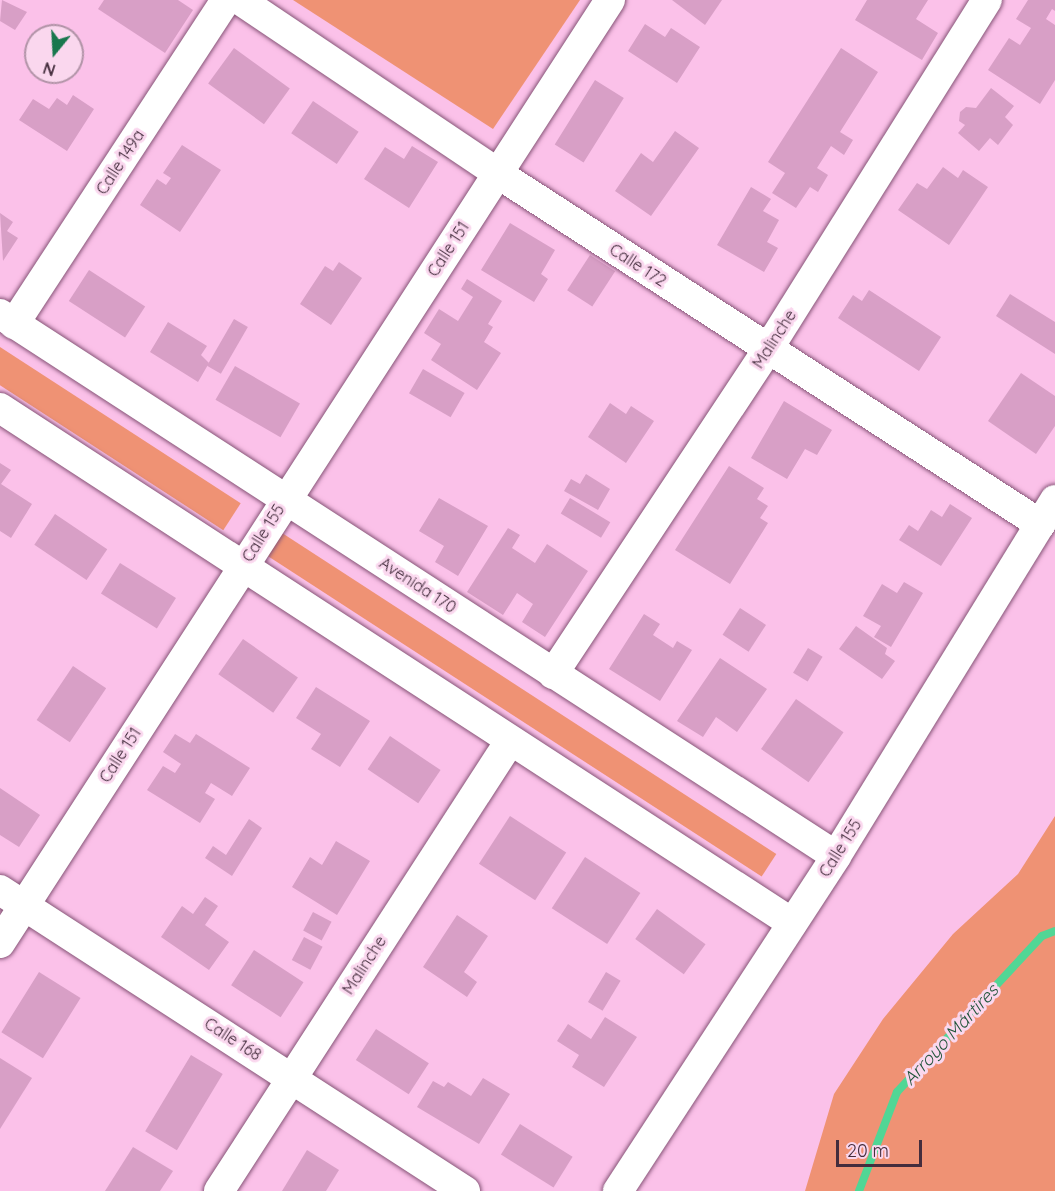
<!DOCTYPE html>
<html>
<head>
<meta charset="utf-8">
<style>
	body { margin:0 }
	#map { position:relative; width:1055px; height:1191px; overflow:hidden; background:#fbc1e9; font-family:Quicksand,sans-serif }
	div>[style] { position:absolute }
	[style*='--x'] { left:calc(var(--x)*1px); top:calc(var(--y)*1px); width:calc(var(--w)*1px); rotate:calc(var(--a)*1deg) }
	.green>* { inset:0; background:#ef9274; transform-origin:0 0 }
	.stream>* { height:8px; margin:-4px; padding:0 4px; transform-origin:4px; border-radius:4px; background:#51d695 }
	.building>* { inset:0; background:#d89fc6; transform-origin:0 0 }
	.roads { filter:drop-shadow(0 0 2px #865477) drop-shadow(0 0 2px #865477) }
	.minor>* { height:30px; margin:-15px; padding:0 15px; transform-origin:15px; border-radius:15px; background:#fff }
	span { translate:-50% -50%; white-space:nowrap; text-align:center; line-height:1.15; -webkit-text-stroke:6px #fad7ee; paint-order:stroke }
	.street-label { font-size:16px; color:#442d3d }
	.water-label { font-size:18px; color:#22563c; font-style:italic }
	.north { position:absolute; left:24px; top:24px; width:60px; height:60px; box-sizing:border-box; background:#fad7ee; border:2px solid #b193a7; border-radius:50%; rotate:198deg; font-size:16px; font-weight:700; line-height:24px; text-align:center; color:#442d3d }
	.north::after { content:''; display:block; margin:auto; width:21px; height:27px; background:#18774d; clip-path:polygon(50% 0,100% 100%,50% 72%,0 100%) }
	.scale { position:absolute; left:836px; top:1140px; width:86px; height:27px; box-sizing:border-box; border:3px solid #442d3d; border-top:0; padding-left:8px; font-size:18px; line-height:21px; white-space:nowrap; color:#442d3d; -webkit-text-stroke:4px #fad7ee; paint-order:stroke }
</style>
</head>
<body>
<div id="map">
	<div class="green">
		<div style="clip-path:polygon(293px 0,580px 0,493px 129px)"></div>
		<div style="left:0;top:347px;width:287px;height:32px;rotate:33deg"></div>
		<div style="left:279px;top:531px;width:593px;height:27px;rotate:33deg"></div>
		<div style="clip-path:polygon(1055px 816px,1055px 1191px,805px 1191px,834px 1094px,883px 1019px,953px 934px,1018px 874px)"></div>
	</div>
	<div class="stream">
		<div style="--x:859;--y:1191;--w:106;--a:-69"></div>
		<div style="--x:897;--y:1092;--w:213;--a:-47.1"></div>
		<div style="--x:1042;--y:936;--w:14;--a:-21"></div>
	</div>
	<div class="building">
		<div style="clip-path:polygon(2px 0,27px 12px,15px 30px,0 21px)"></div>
		<div style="clip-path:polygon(104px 0,178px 0,193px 10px,165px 53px,98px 9px)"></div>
		<div style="clip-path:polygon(672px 0,722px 0,705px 25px)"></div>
		<div style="clip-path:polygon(867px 0,928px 0,916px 19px,938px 33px,922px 60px,855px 20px)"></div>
		<div style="clip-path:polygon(1028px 0,1055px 0,1055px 11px,1052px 9px,1046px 19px,1055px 25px,1055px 80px,1040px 104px,988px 70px,1009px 38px,1020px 45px,1031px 28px,1016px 19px)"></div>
		<div style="clip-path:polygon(645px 24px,665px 37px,671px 28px,700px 47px,677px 83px,628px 51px)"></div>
		<div style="left:234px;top:48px;width:69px;height:44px;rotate:36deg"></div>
		<div style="clip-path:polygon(841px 48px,878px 72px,840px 132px,853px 140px,844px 155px,831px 146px,817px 168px,828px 175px,818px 192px,810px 187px,796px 208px,772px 193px,785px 173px,768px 162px)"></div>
		<div style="left:595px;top:80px;width:34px;height:76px;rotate:32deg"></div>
		<div style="clip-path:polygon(991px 88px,1014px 106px,1005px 117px,1013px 125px,998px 145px,990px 138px,979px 151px,958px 133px,965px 125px,959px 121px,960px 112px,966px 107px,976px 108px)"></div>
		<div style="clip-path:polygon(73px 95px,94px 109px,67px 151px,19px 120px,33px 99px,49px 109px,57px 98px,67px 105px)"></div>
		<div style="left:313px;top:101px;width:55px;height:39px;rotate:34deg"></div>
		<div style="clip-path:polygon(675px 131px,699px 148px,651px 216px,615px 191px,641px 153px,653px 162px)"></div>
		<div style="clip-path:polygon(182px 145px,221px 170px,180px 232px,140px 205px,157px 179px,166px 185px,171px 178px,163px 173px)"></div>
		<div style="clip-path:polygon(412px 146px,438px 162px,409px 208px,364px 179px,385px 147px,404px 159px)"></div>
		<div style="clip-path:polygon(943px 167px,958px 178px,963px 170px,988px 187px,949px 245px,898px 210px,917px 183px,927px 189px)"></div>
		<div style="clip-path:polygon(751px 187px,771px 199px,763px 211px,779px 220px,767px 242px,778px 248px,764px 272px,717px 245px)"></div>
		<div style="clip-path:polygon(0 213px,13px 222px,7px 231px,18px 238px,3px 261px)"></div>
		<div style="clip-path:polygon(510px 223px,555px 250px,541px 274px,548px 279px,534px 302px,481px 270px)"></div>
		<div style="left:590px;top:255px;width:30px;height:42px;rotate:33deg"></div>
		<div style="clip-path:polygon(339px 262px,362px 278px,331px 325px,300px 304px,325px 266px,333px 271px)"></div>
		<div style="left:89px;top:270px;width:67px;height:37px;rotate:33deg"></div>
		<div style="clip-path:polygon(467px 279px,502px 301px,488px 324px,493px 327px,484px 342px,501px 353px,477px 390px,431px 360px,441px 344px,424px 333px,439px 309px,458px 321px,473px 297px,461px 289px)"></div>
		<div style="clip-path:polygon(869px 290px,941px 337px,919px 371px,838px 318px,853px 295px,862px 301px)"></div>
		<div style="clip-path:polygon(1010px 294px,1055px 322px,1055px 354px,996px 316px)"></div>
		<div style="left:234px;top:319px;width:16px;height:54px;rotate:30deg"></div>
		<div style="clip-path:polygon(168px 322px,207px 346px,201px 355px,209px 363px,198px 382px,150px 352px)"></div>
		<div style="left:235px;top:366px;width:75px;height:39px;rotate:30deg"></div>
		<div style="left:423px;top:369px;width:48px;height:28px;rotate:30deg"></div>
		<div style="clip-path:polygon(1021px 373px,1055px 396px,1055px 426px,1036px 454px,988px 421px)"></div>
		<div style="clip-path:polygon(784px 401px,832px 430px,817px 455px,805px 449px,787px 479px,751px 458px)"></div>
		<div style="clip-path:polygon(610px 403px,626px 414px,631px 406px,654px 421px,626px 463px,588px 437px)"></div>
		<div style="clip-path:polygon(0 463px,11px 470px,1px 484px,32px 504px,11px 538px,0 531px)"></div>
		<div style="clip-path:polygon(729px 466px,764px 488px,757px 499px,768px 506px,760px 518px,768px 523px,730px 584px,675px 550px)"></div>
		<div style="clip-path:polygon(586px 474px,610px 489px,598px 510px,564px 491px,571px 479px,580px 484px)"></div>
		<div style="clip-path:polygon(439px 498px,488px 526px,458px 576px,435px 562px,444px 546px,419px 531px)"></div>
		<div style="left:570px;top:498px;width:47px;height:18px;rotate:31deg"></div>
		<div style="clip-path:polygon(950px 504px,972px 518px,941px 566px,899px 540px,909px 525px,918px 531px,931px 510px,942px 517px)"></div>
		<div style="left:55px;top:514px;width:63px;height:37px;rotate:34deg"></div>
		<div style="clip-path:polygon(508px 528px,520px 535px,512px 548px,535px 563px,547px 544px,588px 571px,545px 637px,522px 622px,533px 604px,517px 593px,503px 615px,467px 592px)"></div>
		<div style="left:120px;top:563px;width:66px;height:36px;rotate:32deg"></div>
		<div style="clip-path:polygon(904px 582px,923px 593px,891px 647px,874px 637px,881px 626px,863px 616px,882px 584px,897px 593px)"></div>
		<div style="left:740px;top:608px;width:31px;height:32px;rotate:33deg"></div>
		<div style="clip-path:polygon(644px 614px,660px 624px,653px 635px,673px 648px,677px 641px,692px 650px,660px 701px,609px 669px)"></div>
		<div style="clip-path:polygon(856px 626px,887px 648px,885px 654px,895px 661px,882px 679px,839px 649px)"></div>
		<div style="left:243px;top:639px;width:67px;height:43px;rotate:35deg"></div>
		<div style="left:808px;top:648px;width:17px;height:29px;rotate:31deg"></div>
		<div style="clip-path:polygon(720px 658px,767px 689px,737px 732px,716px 717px,703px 737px,677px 721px)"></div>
		<div style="left:73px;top:666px;width:40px;height:65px;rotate:34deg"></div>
		<div style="clip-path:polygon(316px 687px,370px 721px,340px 767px,311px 749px,321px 734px,296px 718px)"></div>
		<div style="left:796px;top:699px;width:58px;height:61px;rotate:35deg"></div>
		<div style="clip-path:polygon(175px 734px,190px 743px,196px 734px,250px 768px,232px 796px,211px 783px,205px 793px,215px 799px,200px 823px,147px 790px,163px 766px,175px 773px,181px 764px,163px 752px)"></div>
		<div style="left:390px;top:736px;width:61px;height:40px;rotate:34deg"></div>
		<div style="clip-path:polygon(0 788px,40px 815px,19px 847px,0 835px)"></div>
		<div style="left:510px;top:816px;width:67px;height:57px;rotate:33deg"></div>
		<div style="clip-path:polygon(249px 819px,262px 828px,232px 876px,205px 858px,213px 846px,226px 855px)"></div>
		<div style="clip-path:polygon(336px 841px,370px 861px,337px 915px,292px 887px,310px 857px,322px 865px)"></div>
		<div style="left:585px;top:857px;width:66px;height:61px;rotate:33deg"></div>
		<div style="clip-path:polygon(205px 897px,218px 906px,205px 925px,229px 942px,209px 970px,161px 937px,182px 906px,193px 914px)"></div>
		<div style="left:657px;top:909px;width:60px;height:37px;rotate:36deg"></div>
		<div style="left:313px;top:912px;width:21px;height:21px;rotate:28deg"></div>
		<div style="clip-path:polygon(457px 915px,488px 936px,464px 972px,477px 982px,467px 997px,423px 967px)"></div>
		<div style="left:304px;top:937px;width:21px;height:26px;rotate:28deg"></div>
		<div style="left:254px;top:950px;width:59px;height:42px;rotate:33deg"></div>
		<div style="left:39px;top:972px;width:49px;height:71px;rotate:32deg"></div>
		<div style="left:606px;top:972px;width:17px;height:35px;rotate:31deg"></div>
		<div style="clip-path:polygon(605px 1017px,637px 1037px,604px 1087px,572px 1067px,579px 1055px,557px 1041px,568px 1024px,591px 1039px)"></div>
		<div style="left:376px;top:1029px;width:63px;height:37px;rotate:33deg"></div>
		<div style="left:191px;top:1055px;width:37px;height:89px;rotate:31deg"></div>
		<div style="clip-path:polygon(0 1058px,32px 1078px,0 1129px)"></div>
		<div style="clip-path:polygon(483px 1078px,510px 1094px,479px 1144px,417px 1107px,433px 1081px,444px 1087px,448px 1082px,471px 1096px)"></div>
		<div style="left:520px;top:1124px;width:62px;height:36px;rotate:32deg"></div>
		<div style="clip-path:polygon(133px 1147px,173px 1171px,160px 1191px,105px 1191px)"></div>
		<div style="clip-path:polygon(307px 1150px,339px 1170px,326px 1191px,282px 1191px)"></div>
	</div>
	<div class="roads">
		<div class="minor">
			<div style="--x:240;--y:0;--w:310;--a:33.9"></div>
			<div style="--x:497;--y:173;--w:647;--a:32.88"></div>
			<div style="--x:0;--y:314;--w:996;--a:32.96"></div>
			<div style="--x:14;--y:324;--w:387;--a:-56.8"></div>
			<div style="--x:0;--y:408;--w:945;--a:33.03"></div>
			<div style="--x:553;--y:674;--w:390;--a:-56.5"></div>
			<div style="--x:768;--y:349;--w:412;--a:-57.9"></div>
			<div style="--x:0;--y:890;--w:554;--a:32.92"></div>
			<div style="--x:0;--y:943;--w:1123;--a:-57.1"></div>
			<div style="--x:219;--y:1191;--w:536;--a:-57.11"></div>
			<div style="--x:618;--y:1191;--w:400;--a:-56.9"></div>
			<div style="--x:836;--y:856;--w:418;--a:-58.4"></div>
		</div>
	</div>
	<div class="street-label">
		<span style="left:120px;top:162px;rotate:-57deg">Calle 149a</span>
		<span style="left:448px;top:249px;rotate:-57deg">Calle 151</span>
		<span style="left:638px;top:265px;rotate:33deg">Calle 172</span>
		<span style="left:774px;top:339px;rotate:-57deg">Malinche</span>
		<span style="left:263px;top:533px;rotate:-58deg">Calle 155</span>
		<span style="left:418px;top:585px;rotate:33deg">Avenida 170</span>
		<span style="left:120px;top:755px;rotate:-57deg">Calle 151</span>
		<span style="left:840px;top:848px;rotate:-58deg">Calle 155</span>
		<span style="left:364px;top:965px;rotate:-57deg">Malinche</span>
		<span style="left:233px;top:1039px;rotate:33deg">Calle 168</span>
	</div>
	<div class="water-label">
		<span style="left:951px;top:1035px;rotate:-47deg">Arroyo Mártires</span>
	</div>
	<div class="north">N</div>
	<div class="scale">20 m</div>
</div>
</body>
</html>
